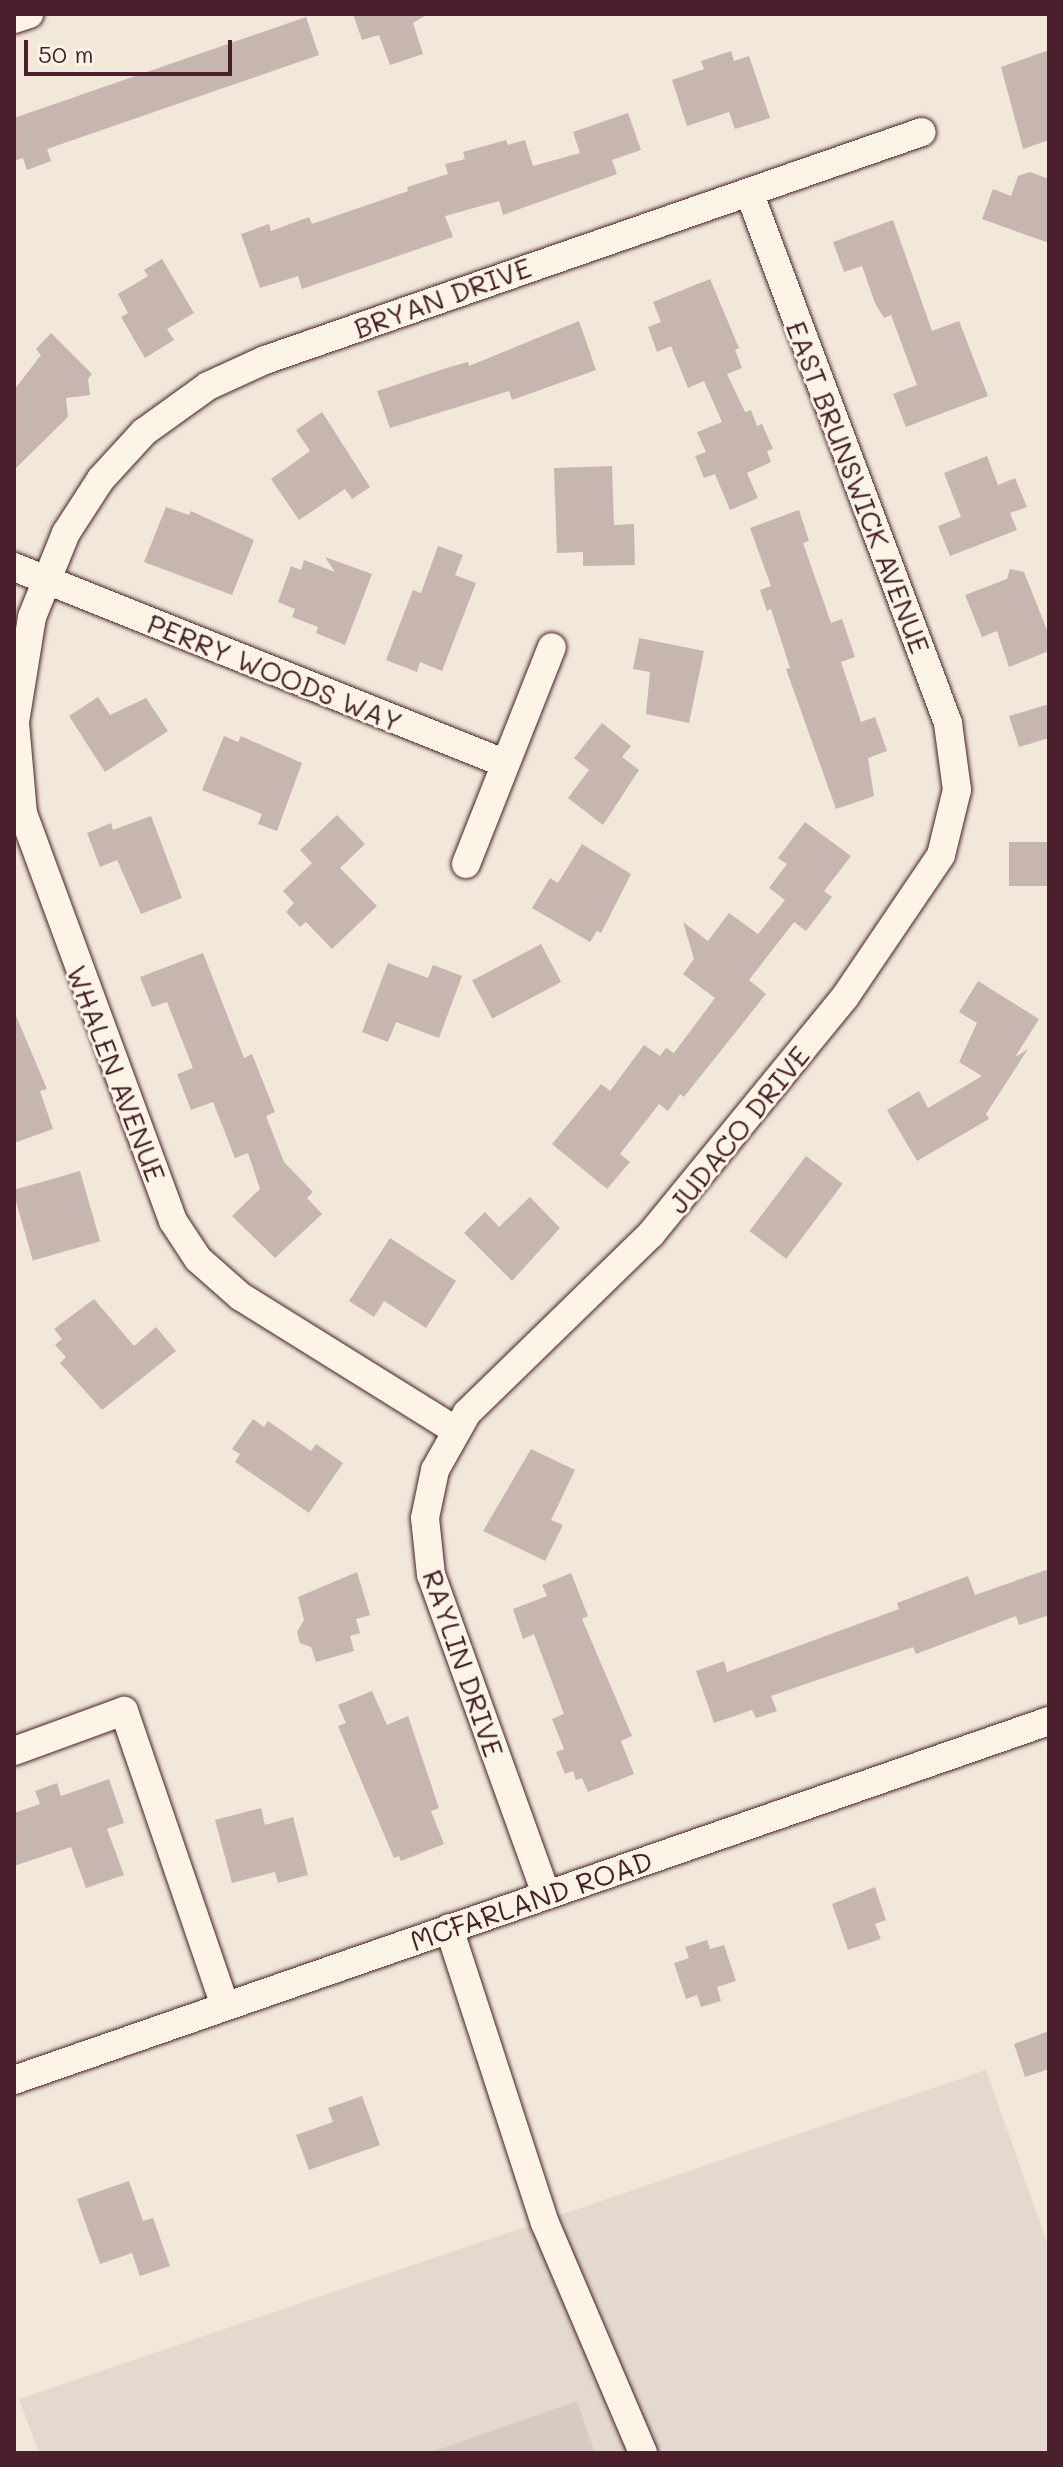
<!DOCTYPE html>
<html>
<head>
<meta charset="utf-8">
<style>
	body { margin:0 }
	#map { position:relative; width:1063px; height:2467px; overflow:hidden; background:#f1e8da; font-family:Mali,sans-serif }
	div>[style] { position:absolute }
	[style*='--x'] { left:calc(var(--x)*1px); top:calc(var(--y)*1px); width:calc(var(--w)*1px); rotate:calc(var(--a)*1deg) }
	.built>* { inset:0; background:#e4d9cd }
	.green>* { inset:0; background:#d8cac0 }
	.building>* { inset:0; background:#c7b6af; transform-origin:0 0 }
	.roads { filter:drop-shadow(0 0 2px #4a1f2b) drop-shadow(0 0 2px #4a1f2b) }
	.minor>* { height:28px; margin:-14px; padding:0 14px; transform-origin:14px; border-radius:14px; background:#fcf5e5 }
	span { translate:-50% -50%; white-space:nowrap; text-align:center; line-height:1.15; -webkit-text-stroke:6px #fcf5e5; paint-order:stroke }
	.street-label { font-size:28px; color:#4a1f2b }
	.frame { position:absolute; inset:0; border:16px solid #4a1f2b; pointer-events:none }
	.scale { position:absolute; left:24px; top:40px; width:208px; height:36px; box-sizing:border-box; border:4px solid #4a1f2b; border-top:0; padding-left:10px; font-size:24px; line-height:28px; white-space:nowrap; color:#4a1f2b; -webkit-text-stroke:6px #fcf5e5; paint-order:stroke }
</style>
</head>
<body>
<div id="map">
	<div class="built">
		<div style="clip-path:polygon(986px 2070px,1049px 2248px,1049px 2453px,39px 2453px,19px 2399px)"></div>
	</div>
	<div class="green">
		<div style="clip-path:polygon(577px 2401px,595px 2453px,429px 2453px)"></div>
	</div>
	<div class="building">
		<div style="clip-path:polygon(353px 14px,428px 14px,413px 23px,423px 54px,390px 65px,379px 35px,362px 40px)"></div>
		<div style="clip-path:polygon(306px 17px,319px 55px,47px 149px,51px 161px,27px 170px,23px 158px,14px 161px,14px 118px)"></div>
		<div style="clip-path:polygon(1049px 50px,1049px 140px,1023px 149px,1001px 67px)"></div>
		<div style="clip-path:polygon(731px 51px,734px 61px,749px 56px,770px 118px,735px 129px,729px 112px,687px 126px,672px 80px,704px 69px,701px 61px)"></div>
		<div style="clip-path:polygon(628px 113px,641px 150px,612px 160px,617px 174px,503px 215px,499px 201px,445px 216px,453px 237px,302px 289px,298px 276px,260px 288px,241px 234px,269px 224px,271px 231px,309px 217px,312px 224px,408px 191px,407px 187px,448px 174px,445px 164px,465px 159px,463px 152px,506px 140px,508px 145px,525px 140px,533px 166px,580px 153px,573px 132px)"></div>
		<div style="clip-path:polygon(1030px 172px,1049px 179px,1049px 243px,982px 219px,993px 189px,1011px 196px,1018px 176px)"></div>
		<div style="clip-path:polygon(893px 220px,932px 331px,959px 321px,988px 396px,906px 427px,893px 394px,917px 385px,891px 315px,884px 318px,875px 303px,862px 266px,844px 272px,833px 242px)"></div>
		<div style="clip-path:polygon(162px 259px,194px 313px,167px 329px,174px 340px,145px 358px,121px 317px,128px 313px,118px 294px,148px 276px,144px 270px)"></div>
		<div style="clip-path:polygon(710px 279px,739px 348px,735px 350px,742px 368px,727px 374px,745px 412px,751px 410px,757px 426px,762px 424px,773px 449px,767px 451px,771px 462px,747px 473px,758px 498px,730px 510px,715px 474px,704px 478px,695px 456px,706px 452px,697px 432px,722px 422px,704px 381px,688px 388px,671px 346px,657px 352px,648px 327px,661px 322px,653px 302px)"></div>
		<div style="clip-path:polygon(579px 321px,596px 370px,512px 400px,509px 391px,390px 428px,377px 391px,446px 368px,468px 362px,469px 366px)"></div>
		<div style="clip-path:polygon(51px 333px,92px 374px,88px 379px,90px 395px,66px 398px,68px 417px,14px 470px,14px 390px,41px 355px,36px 349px)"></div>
		<div style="clip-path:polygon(322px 412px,370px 487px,352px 499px,345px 489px,299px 520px,271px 479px,310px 451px,296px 430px)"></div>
		<div style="clip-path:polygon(987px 456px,998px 485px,1015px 478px,1027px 507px,1010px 513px,1017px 530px,950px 556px,938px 526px,961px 517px,944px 473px)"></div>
		<div style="clip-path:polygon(612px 466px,614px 525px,634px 524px,635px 565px,583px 566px,583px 552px,557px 553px,554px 468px)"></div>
		<div style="clip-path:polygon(166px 507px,189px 515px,191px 511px,254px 540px,232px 595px,144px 562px)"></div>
		<div style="clip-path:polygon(799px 510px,809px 541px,803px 543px,831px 623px,842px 619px,855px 657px,841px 662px,861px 722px,875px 717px,887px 751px,868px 758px,874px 796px,836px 809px,786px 669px,790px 668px,771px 609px,767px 611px,760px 590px,771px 586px,750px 528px)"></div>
		<div style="clip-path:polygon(438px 546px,463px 555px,455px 575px,476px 583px,442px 671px,420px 662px,417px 672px,386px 660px,413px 590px,421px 593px)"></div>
		<div style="clip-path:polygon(325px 557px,372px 574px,345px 645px,316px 633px,318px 627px,292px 617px,295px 609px,278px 602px,291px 566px,301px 570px,304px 560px,335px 572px)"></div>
		<div style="clip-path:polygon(1010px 569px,1024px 572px,1049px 635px,1049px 651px,1009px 667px,997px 631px,982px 637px,965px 595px,1007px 579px)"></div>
		<div style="clip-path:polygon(639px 638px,704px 651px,689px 723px,646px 714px,650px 672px,633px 669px)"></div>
		<div style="clip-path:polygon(98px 697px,110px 715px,146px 698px,168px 731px,105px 772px,69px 716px)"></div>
		<div style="clip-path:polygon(1049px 704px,1049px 738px,1019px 747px,1009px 716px)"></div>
		<div style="clip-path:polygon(602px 723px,631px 746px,622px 757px,639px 770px,603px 825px,568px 798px,589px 770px,574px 758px)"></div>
		<div style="clip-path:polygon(224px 736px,238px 742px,241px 736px,302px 763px,277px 831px,258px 824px,262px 814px,202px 790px)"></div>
		<div style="clip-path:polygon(337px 815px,365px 844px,340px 868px,377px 906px,332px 949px,306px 922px,300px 927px,286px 912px,294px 903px,283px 891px,312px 863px,300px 850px)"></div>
		<div style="clip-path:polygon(151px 816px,182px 898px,141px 914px,117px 860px,100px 867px,87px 833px,111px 823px,113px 830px)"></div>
		<div style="clip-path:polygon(805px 822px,851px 856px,824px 891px,832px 897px,806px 931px,794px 922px,749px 980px,766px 994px,684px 1097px,680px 1094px,668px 1111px,659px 1104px,620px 1154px,630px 1162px,607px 1189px,552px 1144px,601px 1084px,610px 1091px,644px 1045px,660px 1056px,666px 1048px,674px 1053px,715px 998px,683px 974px,694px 959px,683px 922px,708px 941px,729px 913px,758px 934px,785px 900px,769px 888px,787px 864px,778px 858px)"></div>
		<div style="left:1049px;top:842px;width:44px;height:40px;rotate:90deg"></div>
		<div style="clip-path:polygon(582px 844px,631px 874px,601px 933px,597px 931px,590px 942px,532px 908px,550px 878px,558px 883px)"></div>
		<div style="left:541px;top:944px;width:43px;height:78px;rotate:62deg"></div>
		<div style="clip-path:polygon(203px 953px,244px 1058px,252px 1054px,275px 1112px,266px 1116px,284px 1162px,313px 1192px,307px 1198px,322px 1214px,275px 1258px,232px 1216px,260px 1189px,248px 1153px,235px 1158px,213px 1102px,191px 1110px,177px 1074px,193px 1068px,167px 1002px,152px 1007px,140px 977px)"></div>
		<div style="clip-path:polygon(388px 963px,428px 978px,433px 965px,462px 976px,439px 1038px,396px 1022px,388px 1042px,362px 1032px)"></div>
		<div style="clip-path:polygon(978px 981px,1039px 1019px,1015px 1057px,1028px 1049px,986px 1114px,989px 1119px,917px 1161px,887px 1110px,919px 1091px,928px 1108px,982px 1076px,959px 1062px,977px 1023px,959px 1012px)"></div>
		<div style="clip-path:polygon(14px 1011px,47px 1089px,40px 1091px,53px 1129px,14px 1143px)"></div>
		<div style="left:806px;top:1156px;width:46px;height:94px;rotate:37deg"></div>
		<div style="left:80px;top:1171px;width:73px;height:70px;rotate:74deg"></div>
		<div style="clip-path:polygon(530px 1197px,560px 1228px,512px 1281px,464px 1233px,485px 1212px,499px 1227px)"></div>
		<div style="clip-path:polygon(390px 1238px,456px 1281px,426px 1328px,384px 1301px,374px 1317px,349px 1301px)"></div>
		<div style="clip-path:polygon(94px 1299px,134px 1346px,156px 1327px,176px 1351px,102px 1410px,60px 1363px,66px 1357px,55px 1345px,62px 1339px,54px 1329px)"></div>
		<div style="clip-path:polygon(253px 1419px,264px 1427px,268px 1421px,311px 1451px,316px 1444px,343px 1463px,309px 1513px,235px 1462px,240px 1454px,232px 1449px)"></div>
		<div style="clip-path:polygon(531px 1449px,575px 1470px,551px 1520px,563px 1525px,545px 1561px,483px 1531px)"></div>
		<div style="clip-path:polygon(1049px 1569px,1049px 1615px,1019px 1625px,1016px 1616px,916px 1654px,913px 1647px,771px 1696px,777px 1711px,756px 1718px,752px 1710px,714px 1723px,696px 1671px,724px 1661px,727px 1672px,899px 1609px,897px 1603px,968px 1576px,975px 1595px)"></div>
		<div style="clip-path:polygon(357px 1572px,370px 1615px,356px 1619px,360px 1633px,350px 1636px,354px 1651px,316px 1662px,311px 1647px,300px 1643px,297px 1632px,304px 1620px,298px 1597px)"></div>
		<div style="clip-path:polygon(571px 1573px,588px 1616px,582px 1619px,632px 1736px,621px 1741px,634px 1774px,588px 1792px,582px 1778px,576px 1780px,573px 1771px,565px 1774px,556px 1752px,564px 1749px,552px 1719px,564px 1714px,534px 1634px,523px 1639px,513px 1609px,547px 1596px,542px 1585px)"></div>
		<div style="clip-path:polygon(372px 1691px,387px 1725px,408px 1716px,439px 1808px,431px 1811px,444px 1844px,401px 1861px,399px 1856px,394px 1858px,338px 1726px,346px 1723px,338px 1705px)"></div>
		<div style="clip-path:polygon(109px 1779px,124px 1823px,107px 1829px,124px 1875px,86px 1888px,71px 1847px,14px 1866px,14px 1813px,40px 1804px,35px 1791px,57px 1783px,61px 1796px)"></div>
		<div style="clip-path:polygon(261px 1808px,265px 1825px,293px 1817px,308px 1875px,278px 1883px,275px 1872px,232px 1883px,215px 1820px)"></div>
		<div style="clip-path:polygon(875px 1887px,886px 1920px,875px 1924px,881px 1939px,848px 1950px,832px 1904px)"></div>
		<div style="clip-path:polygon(707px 1940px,710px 1949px,724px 1945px,736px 1981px,717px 1987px,721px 2001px,701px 2007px,697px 1995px,686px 1999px,674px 1963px,689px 1958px,685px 1947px)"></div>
		<div style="clip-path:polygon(1049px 2031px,1049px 2069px,1025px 2077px,1014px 2044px)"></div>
		<div style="clip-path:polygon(362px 2096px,380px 2145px,309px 2170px,296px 2135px,333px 2122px,328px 2108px)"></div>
		<div style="clip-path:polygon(129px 2181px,143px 2221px,153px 2218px,170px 2266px,140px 2276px,132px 2253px,100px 2264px,77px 2199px)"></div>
	</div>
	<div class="roads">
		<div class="minor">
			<div style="--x:14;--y:19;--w:16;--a:-18"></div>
			<div style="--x:14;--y:567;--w:528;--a:21.8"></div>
			<div style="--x:466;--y:864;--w:233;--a:-68.4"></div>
			<div style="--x:455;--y:1430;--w:252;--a:-148.1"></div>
			<div style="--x:241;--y:1297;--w:57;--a:-138.5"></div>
			<div style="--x:198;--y:1259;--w:45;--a:-123.3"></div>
			<div style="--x:173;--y:1221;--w:434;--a:-110.2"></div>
			<div style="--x:23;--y:814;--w:92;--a:-95"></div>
			<div style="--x:15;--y:722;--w:106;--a:-80.8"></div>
			<div style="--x:32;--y:617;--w:91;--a:-68"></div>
			<div style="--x:66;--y:533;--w:64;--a:-57.1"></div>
			<div style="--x:101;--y:479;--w:64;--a:-47.5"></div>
			<div style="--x:144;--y:432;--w:79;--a:-35.7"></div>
			<div style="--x:208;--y:386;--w:63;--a:-24.5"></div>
			<div style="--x:265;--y:360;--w:695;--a:-19.14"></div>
			<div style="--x:14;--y:1751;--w:117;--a:-20"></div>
			<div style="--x:124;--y:1711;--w:312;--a:71.1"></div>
			<div style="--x:546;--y:1894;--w:339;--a:-109.8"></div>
			<div style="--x:431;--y:1575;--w:57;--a:-96"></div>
			<div style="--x:425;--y:1518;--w:49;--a:-78.2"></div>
			<div style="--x:435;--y:1470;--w:65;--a:-60.7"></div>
			<div style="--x:467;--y:1413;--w:257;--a:-44.2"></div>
			<div style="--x:651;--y:1234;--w:306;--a:-50.7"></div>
			<div style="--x:845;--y:997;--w:171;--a:-55.9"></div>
			<div style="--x:941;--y:855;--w:67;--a:-76.2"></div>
			<div style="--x:957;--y:790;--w:68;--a:-97.7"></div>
			<div style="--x:948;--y:723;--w:567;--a:-110.54"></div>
			<div style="--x:449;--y:1928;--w:310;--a:72"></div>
			<div style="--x:545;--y:2223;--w:250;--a:66.9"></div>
			<div style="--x:14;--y:2080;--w:1095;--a:-19.13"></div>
		</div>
	</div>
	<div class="street-label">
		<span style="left:442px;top:297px;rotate:-20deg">BRYAN DRIVE</span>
		<span style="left:859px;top:487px;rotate:69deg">EAST BRUNSWICK AVENUE</span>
		<span style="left:275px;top:672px;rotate:22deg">PERRY WOODS WAY</span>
		<span style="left:117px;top:1073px;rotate:69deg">WHALEN AVENUE</span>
		<span style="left:738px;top:1129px;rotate:-51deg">JUDACO DRIVE</span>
		<span style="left:464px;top:1663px;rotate:71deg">RAYLIN DRIVE</span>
		<span style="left:531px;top:1900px;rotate:-19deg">MCFARLAND ROAD</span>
	</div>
	<div class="frame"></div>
	<div class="scale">50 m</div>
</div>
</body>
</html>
